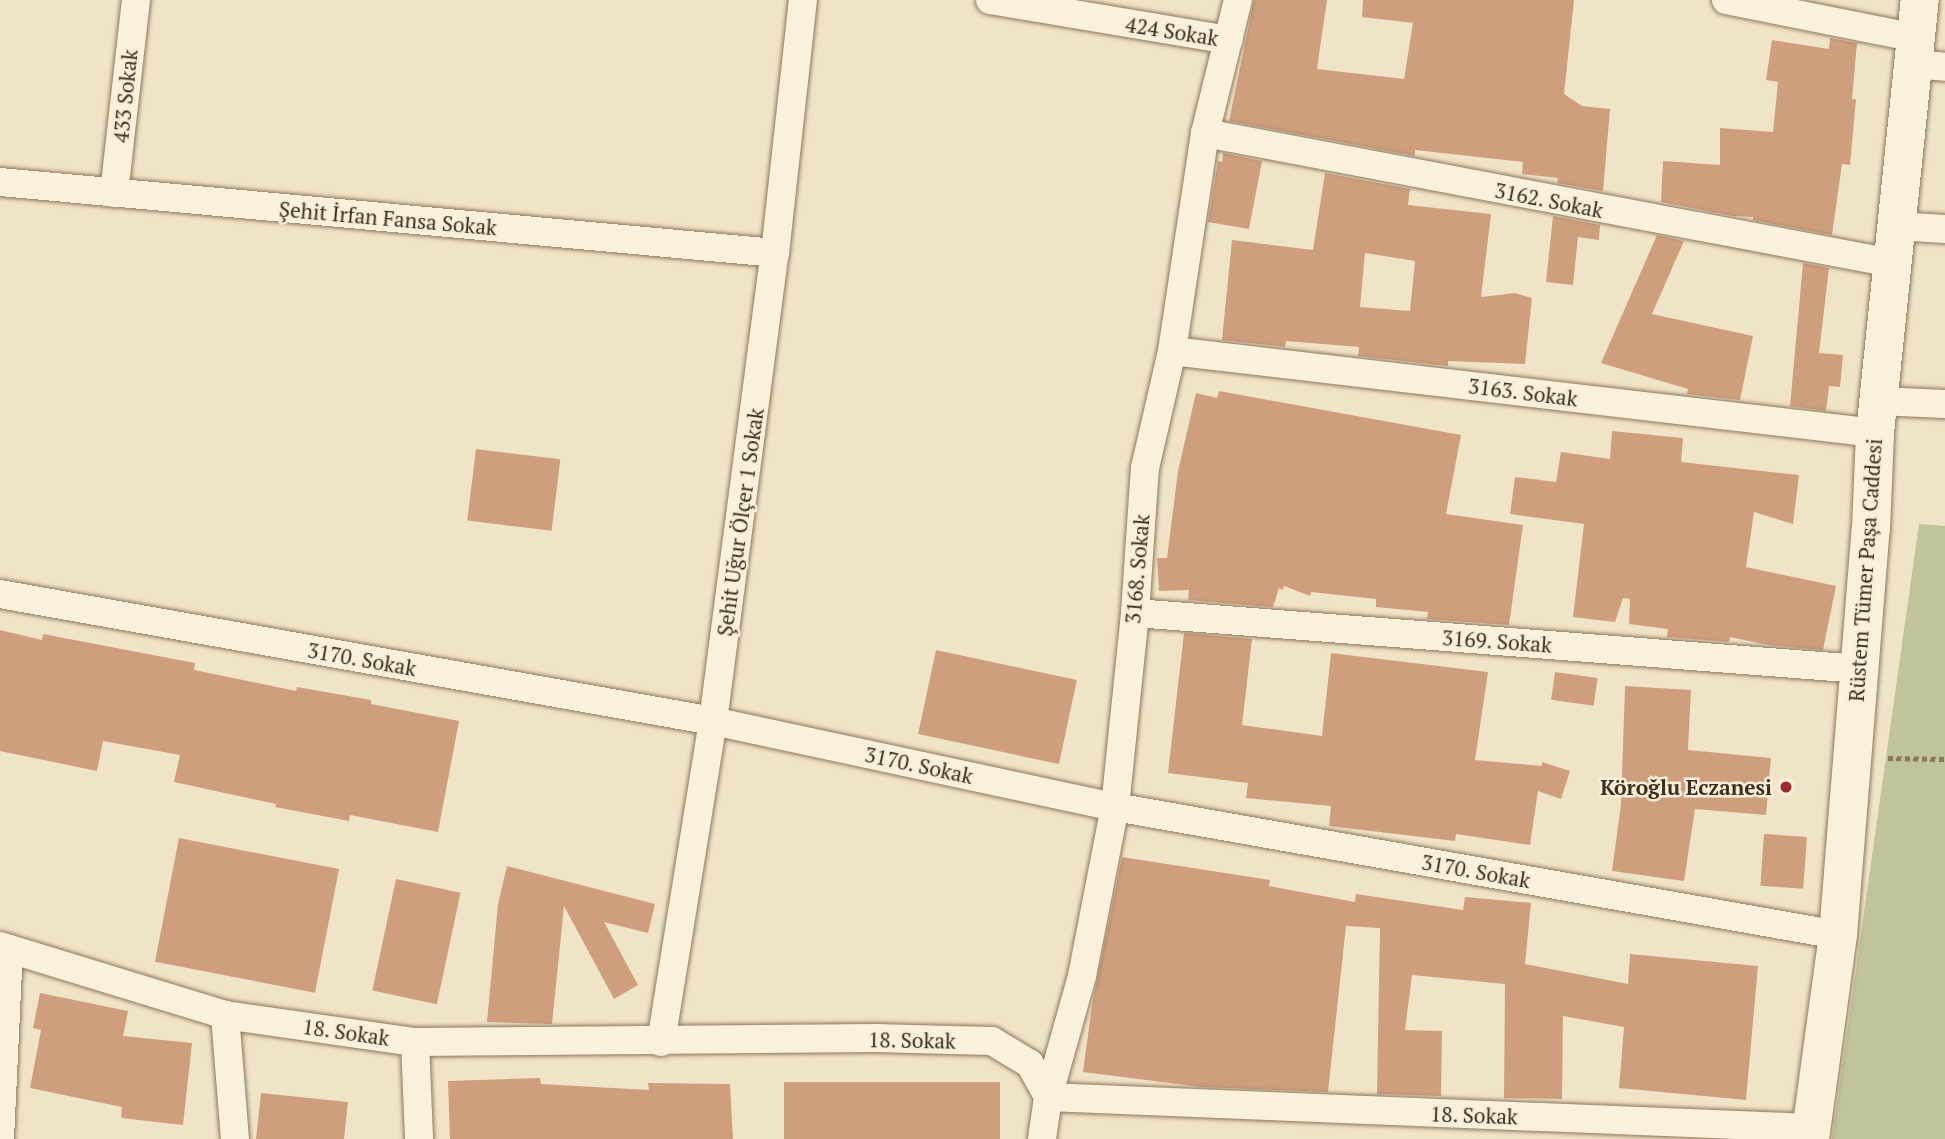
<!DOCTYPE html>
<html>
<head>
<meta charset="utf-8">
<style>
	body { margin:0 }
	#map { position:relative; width:1945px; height:1139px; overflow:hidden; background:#f0e4c8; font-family:"PT Serif",serif }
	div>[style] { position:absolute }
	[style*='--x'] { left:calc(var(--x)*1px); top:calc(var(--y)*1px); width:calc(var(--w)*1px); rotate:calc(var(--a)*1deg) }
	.cemetery>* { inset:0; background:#bfc49a }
	.building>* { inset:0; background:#cf9f7d; transform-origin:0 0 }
	.path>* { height:4.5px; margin-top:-2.25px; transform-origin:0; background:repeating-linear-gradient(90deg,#8d765c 0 5px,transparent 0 8.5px) }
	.roads { filter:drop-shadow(0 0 2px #8d765c) drop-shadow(0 0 2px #8d765c) }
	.street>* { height:28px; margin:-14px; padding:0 14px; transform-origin:14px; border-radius:14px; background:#faf1dc }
	.secondary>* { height:38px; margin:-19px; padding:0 19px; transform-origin:19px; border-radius:19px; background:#faf1dc }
	.dots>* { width:19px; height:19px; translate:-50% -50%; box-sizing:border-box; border:4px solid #f7eed8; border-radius:50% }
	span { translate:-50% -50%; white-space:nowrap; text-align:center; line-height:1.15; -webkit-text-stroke:5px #f7eed8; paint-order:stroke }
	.street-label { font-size:21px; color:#3d2e20 }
	.poi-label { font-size:21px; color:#3d2e20; font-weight:700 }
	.right { translate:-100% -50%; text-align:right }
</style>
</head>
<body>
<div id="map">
	<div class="cemetery">
		<div style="clip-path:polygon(1919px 524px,1945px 526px,1945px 1139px,1832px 1139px)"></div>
	</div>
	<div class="building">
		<div style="clip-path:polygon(1254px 0,1327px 0,1317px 69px,1404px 79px,1413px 23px,1362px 17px,1363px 0,1574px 0,1564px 94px,1582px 106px,1610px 109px,1603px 191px,1557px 183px,1558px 178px,1522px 174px,1523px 162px,1415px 150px,1415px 156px,1229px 121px)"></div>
		<div style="clip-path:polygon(1830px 38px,1857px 43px,1852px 99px,1856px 99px,1850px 165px,1842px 164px,1832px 235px,1753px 220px,1753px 217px,1733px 216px,1661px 202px,1663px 161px,1720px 165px,1720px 128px,1773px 132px,1778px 82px,1766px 80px,1772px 40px,1829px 49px)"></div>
		<div style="clip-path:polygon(1223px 153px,1262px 161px,1249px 229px,1208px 222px,1218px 161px,1222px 162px)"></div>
		<div style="clip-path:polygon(evenodd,1325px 173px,1410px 189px,1408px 205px,1491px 214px,1481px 297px,1515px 293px,1532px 298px,1525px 364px,1448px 361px,1448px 366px,1358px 356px,1359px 347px,1286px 341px,1285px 347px,1222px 340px,1232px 240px,1313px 250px,1325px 173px,1365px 253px,1415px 261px,1410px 311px,1360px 307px,1365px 253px)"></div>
		<div style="clip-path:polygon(1553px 216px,1600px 225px,1599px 240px,1578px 237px,1573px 285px,1546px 282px)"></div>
		<div style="clip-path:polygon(1657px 235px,1684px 241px,1652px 314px,1753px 336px,1740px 400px,1687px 394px,1688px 389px,1601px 363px)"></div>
		<div style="clip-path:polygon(1803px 263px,1829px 268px,1819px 353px,1843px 355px,1840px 387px,1829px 386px,1826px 411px,1790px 406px)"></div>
		<div style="clip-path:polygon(1219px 391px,1461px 435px,1446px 514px,1523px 525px,1509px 625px,1427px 619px,1428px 612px,1376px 607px,1376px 599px,1311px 592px,1310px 596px,1284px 586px,1283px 590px,1279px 588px,1273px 607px,1188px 600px,1189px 590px,1159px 591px,1157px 558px,1167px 558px,1178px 471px,1196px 393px,1217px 398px)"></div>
		<div style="clip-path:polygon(1612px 431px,1683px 438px,1681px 462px,1799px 475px,1793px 524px,1754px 512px,1746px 567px,1836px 586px,1823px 650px,1768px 645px,1730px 637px,1729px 642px,1667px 637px,1668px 629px,1629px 624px,1630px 599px,1623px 598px,1615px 622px,1573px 617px,1584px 524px,1510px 514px,1515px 477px,1556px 482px,1561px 452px,1610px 459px)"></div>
		<div style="left:476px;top:449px;width:85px;height:72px;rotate:7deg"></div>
		<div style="clip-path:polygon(0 630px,42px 640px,43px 634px,195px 663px,194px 670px,296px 691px,297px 687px,371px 700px,371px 704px,459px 721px,438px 832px,350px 815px,349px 821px,275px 807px,276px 804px,174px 782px,180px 755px,103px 741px,97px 771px,0 751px)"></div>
		<div style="clip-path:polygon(1184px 633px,1252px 639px,1242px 725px,1322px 736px,1331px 653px,1488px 672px,1475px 760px,1542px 766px,1542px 762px,1570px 771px,1561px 799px,1538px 791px,1530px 845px,1456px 834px,1455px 841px,1329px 826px,1331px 806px,1246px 798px,1248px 783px,1168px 773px)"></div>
		<div style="left:936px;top:650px;width:144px;height:86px;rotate:12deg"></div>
		<div style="left:1555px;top:672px;width:43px;height:28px;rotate:8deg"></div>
		<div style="clip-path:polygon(1625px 686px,1691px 690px,1688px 750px,1771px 758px,1766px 815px,1695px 809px,1684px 881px,1612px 871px,1621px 804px)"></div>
		<div style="left:1764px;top:834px;width:43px;height:52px;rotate:4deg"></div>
		<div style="left:179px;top:838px;width:163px;height:126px;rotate:11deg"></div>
		<div style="clip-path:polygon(1122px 857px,1270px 880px,1269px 886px,1355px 902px,1356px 894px,1463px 910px,1465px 897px,1531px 903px,1525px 964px,1628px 984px,1630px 954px,1758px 966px,1746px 1100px,1619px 1088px,1624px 1027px,1563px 1016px,1562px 1099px,1504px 1098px,1505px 984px,1412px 975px,1405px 1030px,1442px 1031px,1441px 1096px,1377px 1094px,1380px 928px,1346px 926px,1328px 1092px,1201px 1087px,1083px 1072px,1092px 1005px)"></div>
		<div style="clip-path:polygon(507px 866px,655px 904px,648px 933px,604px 922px,638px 985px,614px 999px,564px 906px,552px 1024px,487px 1022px,498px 904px)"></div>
		<div style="left:396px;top:879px;width:66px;height:114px;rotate:12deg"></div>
		<div style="clip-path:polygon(40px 993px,128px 1011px,123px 1036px,192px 1043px,183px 1125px,121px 1118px,122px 1107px,30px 1088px,41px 1030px,33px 1028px)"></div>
		<div style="clip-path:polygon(540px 1078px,541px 1084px,649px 1090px,648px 1083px,730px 1084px,733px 1139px,450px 1139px,448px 1081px)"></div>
		<div style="left:784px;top:1082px;width:216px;height:57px"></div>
		<div style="clip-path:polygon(261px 1093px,348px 1102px,344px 1139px,256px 1139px)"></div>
	</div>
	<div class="path">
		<div style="--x:1888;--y:758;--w:57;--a:1"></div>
	</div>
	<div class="roads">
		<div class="street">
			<div style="--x:990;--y:0;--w:242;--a:9.5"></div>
			<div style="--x:1726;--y:0;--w:194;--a:11.3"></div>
			<div style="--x:1913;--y:64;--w:32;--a:5"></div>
			<div style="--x:1205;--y:133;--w:699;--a:10.72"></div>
			<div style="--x:0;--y:182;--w:778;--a:5.23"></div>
			<div style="--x:114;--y:193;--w:194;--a:-83.5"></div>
			<div style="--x:1896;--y:226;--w:49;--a:3.5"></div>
			<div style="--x:1172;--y:351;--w:708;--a:6.65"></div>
			<div style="--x:1878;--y:401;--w:67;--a:2.6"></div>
			<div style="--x:0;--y:594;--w:724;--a:10.1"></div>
			<div style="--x:713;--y:721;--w:411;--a:12.1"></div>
			<div style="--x:1115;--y:807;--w:734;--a:10.04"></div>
			<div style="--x:1135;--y:613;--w:726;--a:4.42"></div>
			<div style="--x:0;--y:946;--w:235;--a:17"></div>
			<div style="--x:225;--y:1015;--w:192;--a:8.1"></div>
			<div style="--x:415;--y:1042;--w:461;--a:-0.5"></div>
			<div style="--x:876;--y:1038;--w:116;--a:1.5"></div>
			<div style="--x:992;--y:1041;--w:44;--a:31.2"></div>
			<div style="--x:1030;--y:1064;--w:38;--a:61"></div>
			<div style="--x:1048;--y:1097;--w:764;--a:2.33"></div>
			<div style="--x:225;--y:1015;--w:124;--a:85.4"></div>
			<div style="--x:415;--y:1042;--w:97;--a:87.6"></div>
			<div style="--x:661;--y:1042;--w:325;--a:-80.8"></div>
			<div style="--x:713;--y:721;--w:472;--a:-82.5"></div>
			<div style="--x:775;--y:253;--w:255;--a:-83.7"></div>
			<div style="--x:0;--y:1139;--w:190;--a:-87.3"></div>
			<div style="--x:1042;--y:1139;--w:42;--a:-81.9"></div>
			<div style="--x:1048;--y:1097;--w:126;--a:-74.3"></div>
			<div style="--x:1082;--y:976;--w:172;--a:-79"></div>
			<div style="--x:1115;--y:807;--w:195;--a:-84.1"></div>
			<div style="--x:1135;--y:613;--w:145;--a:-86.1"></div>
			<div style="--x:1145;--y:468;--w:120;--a:-77"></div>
			<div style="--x:1172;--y:351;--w:220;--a:-81.4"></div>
			<div style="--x:1205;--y:133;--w:137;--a:-76.1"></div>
		</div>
		<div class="secondary">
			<div style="--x:1810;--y:1139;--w:206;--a:-82.2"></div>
			<div style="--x:1838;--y:935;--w:407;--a:-85.4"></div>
			<div style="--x:1871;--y:529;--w:96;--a:-87.6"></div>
			<div style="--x:1875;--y:433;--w:435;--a:-84.1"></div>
		</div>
	</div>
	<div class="dots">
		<div style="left:1786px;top:787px;background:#9e2a2b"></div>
	</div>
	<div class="street-label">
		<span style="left:1172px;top:31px;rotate:9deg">424 Sokak</span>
		<span style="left:125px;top:96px;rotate:-84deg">433 Sokak</span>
		<span style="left:1549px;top:200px;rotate:11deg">3162. Sokak</span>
		<span style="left:388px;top:218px;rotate:5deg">Şehit İrfan Fansa Sokak</span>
		<span style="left:1523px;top:392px;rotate:7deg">3163. Sokak</span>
		<span style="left:740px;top:522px;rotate:-82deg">Şehit Uğur Ölçer 1 Sokak</span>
		<span style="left:1137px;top:569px;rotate:-85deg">3168. Sokak</span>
		<span style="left:1865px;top:570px;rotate:-86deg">Rüstem Tümer Paşa Caddesi</span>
		<span style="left:1497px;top:641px;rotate:4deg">3169. Sokak</span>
		<span style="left:362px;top:659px;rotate:10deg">3170. Sokak</span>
		<span style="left:919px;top:765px;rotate:12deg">3170. Sokak</span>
		<span style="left:1476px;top:871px;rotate:10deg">3170. Sokak</span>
		<span style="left:346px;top:1032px;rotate:8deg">18. Sokak</span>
		<span style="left:912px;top:1040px;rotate:1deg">18. Sokak</span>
		<span style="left:1474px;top:1115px;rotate:2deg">18. Sokak</span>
	</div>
	<div class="poi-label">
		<span class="right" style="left:1772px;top:787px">Köroğlu Eczanesi</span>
	</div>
</div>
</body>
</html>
